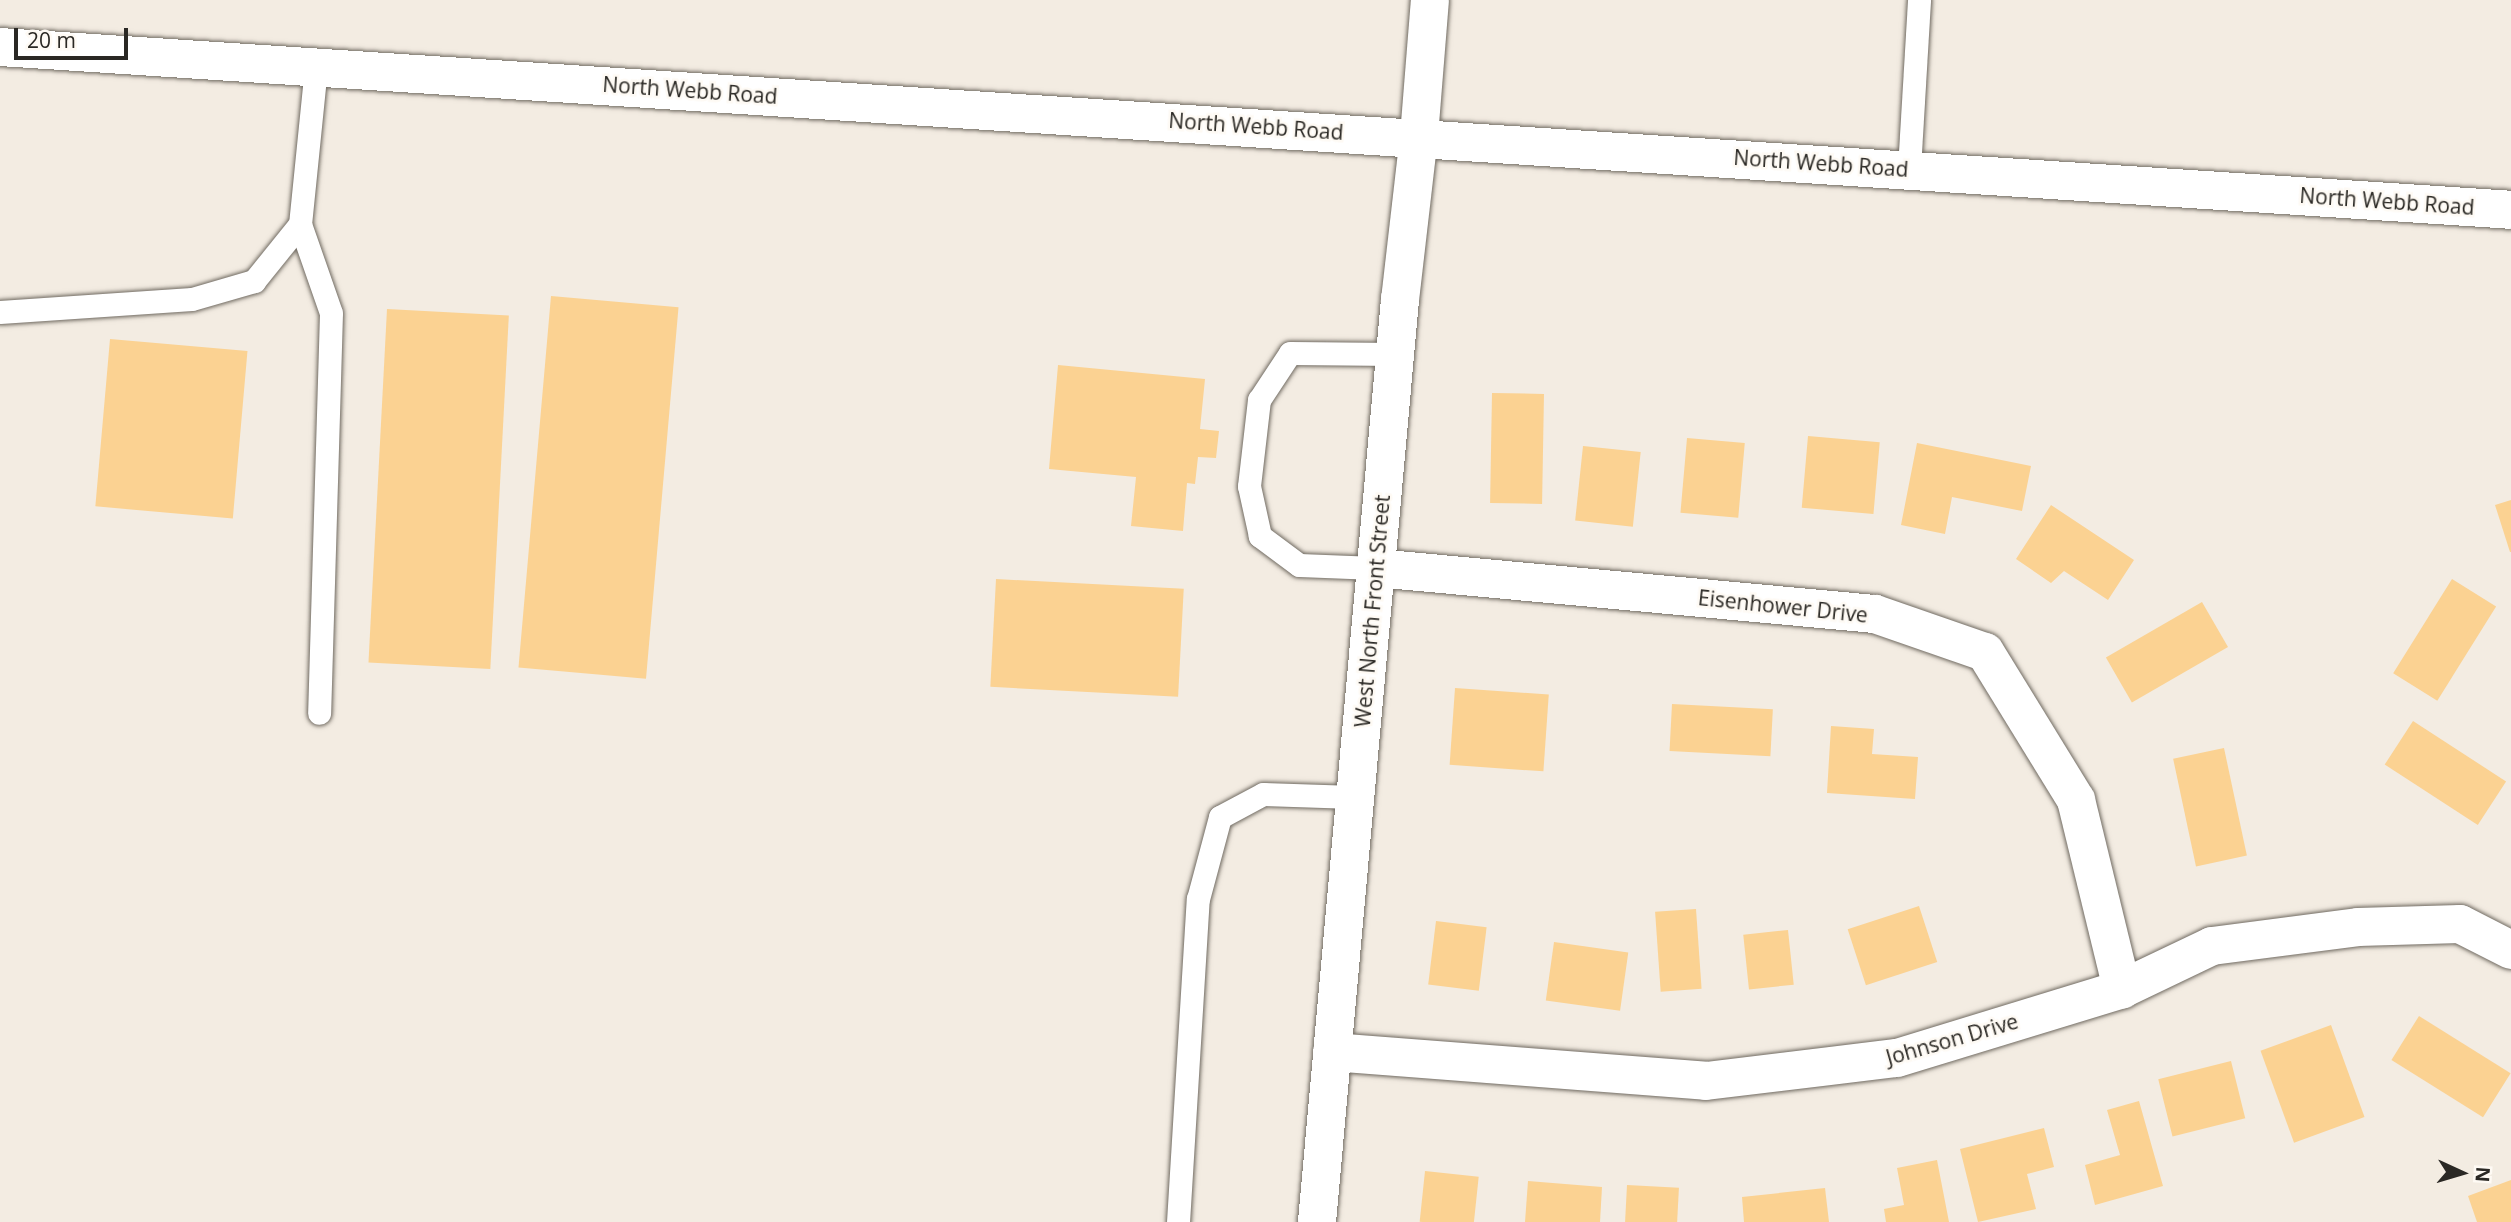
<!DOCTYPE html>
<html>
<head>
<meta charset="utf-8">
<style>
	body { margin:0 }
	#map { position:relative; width:2511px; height:1222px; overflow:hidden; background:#f3ece2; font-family:"Open Sans",sans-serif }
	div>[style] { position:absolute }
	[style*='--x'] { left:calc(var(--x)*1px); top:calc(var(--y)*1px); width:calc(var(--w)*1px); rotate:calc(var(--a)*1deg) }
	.building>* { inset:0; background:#fbd292; transform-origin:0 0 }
	.roads { filter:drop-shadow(0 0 2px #706a61) drop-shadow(0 0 2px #706a61) }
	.service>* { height:23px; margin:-11.5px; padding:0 11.5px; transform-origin:11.5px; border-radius:11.5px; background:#fff }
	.minor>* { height:38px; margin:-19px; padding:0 19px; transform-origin:19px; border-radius:19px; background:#fff }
	.tertiary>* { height:38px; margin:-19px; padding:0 19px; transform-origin:19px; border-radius:19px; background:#fff }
	.secondary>* { height:38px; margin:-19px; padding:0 19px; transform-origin:19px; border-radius:19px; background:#fff }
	span { translate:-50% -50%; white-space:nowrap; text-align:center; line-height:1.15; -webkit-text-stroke:5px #fefaf4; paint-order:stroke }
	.street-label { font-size:21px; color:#2a2824 }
	.north { position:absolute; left:2427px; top:1138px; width:70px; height:70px; -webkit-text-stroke:5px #fefaf4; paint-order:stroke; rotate:94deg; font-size:19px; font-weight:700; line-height:28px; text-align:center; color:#2a2824 }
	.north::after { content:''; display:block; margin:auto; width:24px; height:32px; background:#2a2824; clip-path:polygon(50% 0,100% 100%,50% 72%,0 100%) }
	.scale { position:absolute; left:14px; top:28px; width:114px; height:32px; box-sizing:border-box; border:4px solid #2a2824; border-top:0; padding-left:9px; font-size:21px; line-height:24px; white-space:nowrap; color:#2a2824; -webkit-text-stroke:5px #fefaf4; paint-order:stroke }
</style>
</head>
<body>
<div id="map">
	<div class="building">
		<div style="left:551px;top:296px;width:128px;height:373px;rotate:5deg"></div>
		<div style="left:387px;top:309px;width:122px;height:354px;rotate:3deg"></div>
		<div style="left:110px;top:339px;width:138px;height:168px;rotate:5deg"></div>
		<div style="clip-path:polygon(1058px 365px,1205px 379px,1200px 429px,1219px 431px,1216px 458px,1198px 457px,1195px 484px,1187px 483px,1183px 531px,1131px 526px,1136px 477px,1049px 469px)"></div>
		<div style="left:1492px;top:393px;width:52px;height:110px;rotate:1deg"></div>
		<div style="left:1808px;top:436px;width:72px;height:72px;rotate:5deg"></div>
		<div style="left:1687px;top:438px;width:58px;height:75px;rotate:5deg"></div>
		<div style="clip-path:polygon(1917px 443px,2031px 466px,2022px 511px,1952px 497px,1945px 534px,1901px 525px)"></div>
		<div style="left:1583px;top:446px;width:58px;height:75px;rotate:6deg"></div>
		<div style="clip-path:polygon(2511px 500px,2511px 552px,2510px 552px,2495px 505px)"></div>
		<div style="clip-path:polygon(2051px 505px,2134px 560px,2108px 600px,2064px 571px,2051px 583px,2016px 559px)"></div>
		<div style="left:996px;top:579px;width:188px;height:108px;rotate:3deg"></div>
		<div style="left:2452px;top:579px;width:52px;height:111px;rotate:32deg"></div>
		<div style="left:2202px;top:602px;width:52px;height:111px;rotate:60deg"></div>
		<div style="left:1455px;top:688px;width:94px;height:77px;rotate:4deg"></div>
		<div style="left:1672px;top:704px;width:101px;height:47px;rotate:3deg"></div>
		<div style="left:2413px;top:721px;width:111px;height:52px;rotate:33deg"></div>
		<div style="clip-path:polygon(1831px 726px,1874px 729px,1872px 754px,1918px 757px,1915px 799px,1827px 793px)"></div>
		<div style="left:2224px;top:748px;width:110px;height:52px;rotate:78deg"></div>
		<div style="left:1919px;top:906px;width:59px;height:75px;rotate:72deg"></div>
		<div style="left:1696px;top:909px;width:80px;height:41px;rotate:86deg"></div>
		<div style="left:1436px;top:921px;width:51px;height:64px;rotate:7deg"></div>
		<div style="left:1788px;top:930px;width:55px;height:45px;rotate:84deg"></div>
		<div style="left:1554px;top:942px;width:75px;height:59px;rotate:8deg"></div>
		<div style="left:2419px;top:1016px;width:108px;height:52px;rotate:32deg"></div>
		<div style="left:2331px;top:1025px;width:98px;height:75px;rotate:70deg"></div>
		<div style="left:2231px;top:1061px;width:59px;height:75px;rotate:76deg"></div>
		<div style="clip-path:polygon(2139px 1101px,2163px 1186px,2095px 1205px,2085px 1165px,2120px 1155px,2107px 1110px)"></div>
		<div style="clip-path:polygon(2044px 1128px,2054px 1167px,2027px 1174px,2036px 1209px,1978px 1222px,1960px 1149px)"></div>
		<div style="clip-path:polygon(1937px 1160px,1949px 1222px,1886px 1222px,1884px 1209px,1904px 1205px,1897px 1168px)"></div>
		<div style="left:1425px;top:1171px;width:54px;height:51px;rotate:6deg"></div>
		<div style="clip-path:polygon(2511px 1180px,2511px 1222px,2477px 1222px,2468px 1196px)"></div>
		<div style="clip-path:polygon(1528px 1181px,1602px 1187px,1600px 1222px,1525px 1222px)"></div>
		<div style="left:1627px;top:1185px;width:52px;height:37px;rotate:3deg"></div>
		<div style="clip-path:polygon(1825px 1188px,1829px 1222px,1744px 1222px,1742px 1197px)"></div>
	</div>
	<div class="roads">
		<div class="service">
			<div style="--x:316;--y:67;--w:158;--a:95.8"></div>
			<div style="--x:300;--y:224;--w:94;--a:70.8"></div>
			<div style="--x:331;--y:313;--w:400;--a:91.7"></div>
			<div style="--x:1909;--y:169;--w:169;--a:-86.6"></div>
			<div style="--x:0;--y:312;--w:192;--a:-3.9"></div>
			<div style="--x:192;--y:299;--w:65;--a:-16.2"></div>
			<div style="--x:254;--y:281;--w:73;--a:-51.1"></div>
			<div style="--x:1376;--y:568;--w:77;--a:-177.8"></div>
			<div style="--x:1299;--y:565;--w:49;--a:-143.4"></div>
			<div style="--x:1260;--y:536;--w:51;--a:-102.4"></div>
			<div style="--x:1249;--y:486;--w:87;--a:-83.4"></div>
			<div style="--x:1259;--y:400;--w:56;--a:-56.6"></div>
			<div style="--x:1290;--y:353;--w:106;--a:0.5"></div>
			<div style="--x:1178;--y:1222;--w:324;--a:-86.5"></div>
			<div style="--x:1198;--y:899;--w:85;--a:-75"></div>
			<div style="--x:1220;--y:817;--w:49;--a:-28.1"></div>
			<div style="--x:1263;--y:794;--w:91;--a:1.9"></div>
		</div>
		<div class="minor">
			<div style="--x:1419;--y:136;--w:136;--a:-85.4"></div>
			<div style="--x:1376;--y:568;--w:501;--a:5.27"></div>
			<div style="--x:1875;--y:614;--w:116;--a:19.1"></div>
			<div style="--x:1985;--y:652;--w:174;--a:58.4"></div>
			<div style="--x:2076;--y:800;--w:195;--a:76.3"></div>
			<div style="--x:1332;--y:1052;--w:375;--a:4.4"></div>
			<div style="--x:1706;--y:1081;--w:192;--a:-6.9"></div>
			<div style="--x:1897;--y:1058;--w:235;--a:-17"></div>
			<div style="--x:2122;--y:989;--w:100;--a:-25.5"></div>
			<div style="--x:2212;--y:946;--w:147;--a:-7.4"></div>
			<div style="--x:2358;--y:927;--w:102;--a:-1.7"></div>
			<div style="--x:2460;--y:924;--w:57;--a:27"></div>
		</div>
		<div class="tertiary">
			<div style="--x:1317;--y:1222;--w:926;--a:-84.86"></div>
			<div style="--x:1400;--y:300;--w:165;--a:-83.4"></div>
		</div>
		<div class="secondary">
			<div style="--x:0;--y:47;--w:2516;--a:3.71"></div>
		</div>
	</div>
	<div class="street-label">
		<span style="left:690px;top:90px;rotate:4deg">North Webb Road</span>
		<span style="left:1256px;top:126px;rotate:4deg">North Webb Road</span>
		<span style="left:1821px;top:163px;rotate:4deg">North Webb Road</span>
		<span style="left:2387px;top:201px;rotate:4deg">North Webb Road</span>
		<span style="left:1783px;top:606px;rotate:6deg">Eisenhower Drive</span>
		<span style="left:1372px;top:611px;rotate:-85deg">West North Front Street</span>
		<span style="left:1952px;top:1039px;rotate:-16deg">Johnson Drive</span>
	</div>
	<div class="north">N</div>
	<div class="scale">20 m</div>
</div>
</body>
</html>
